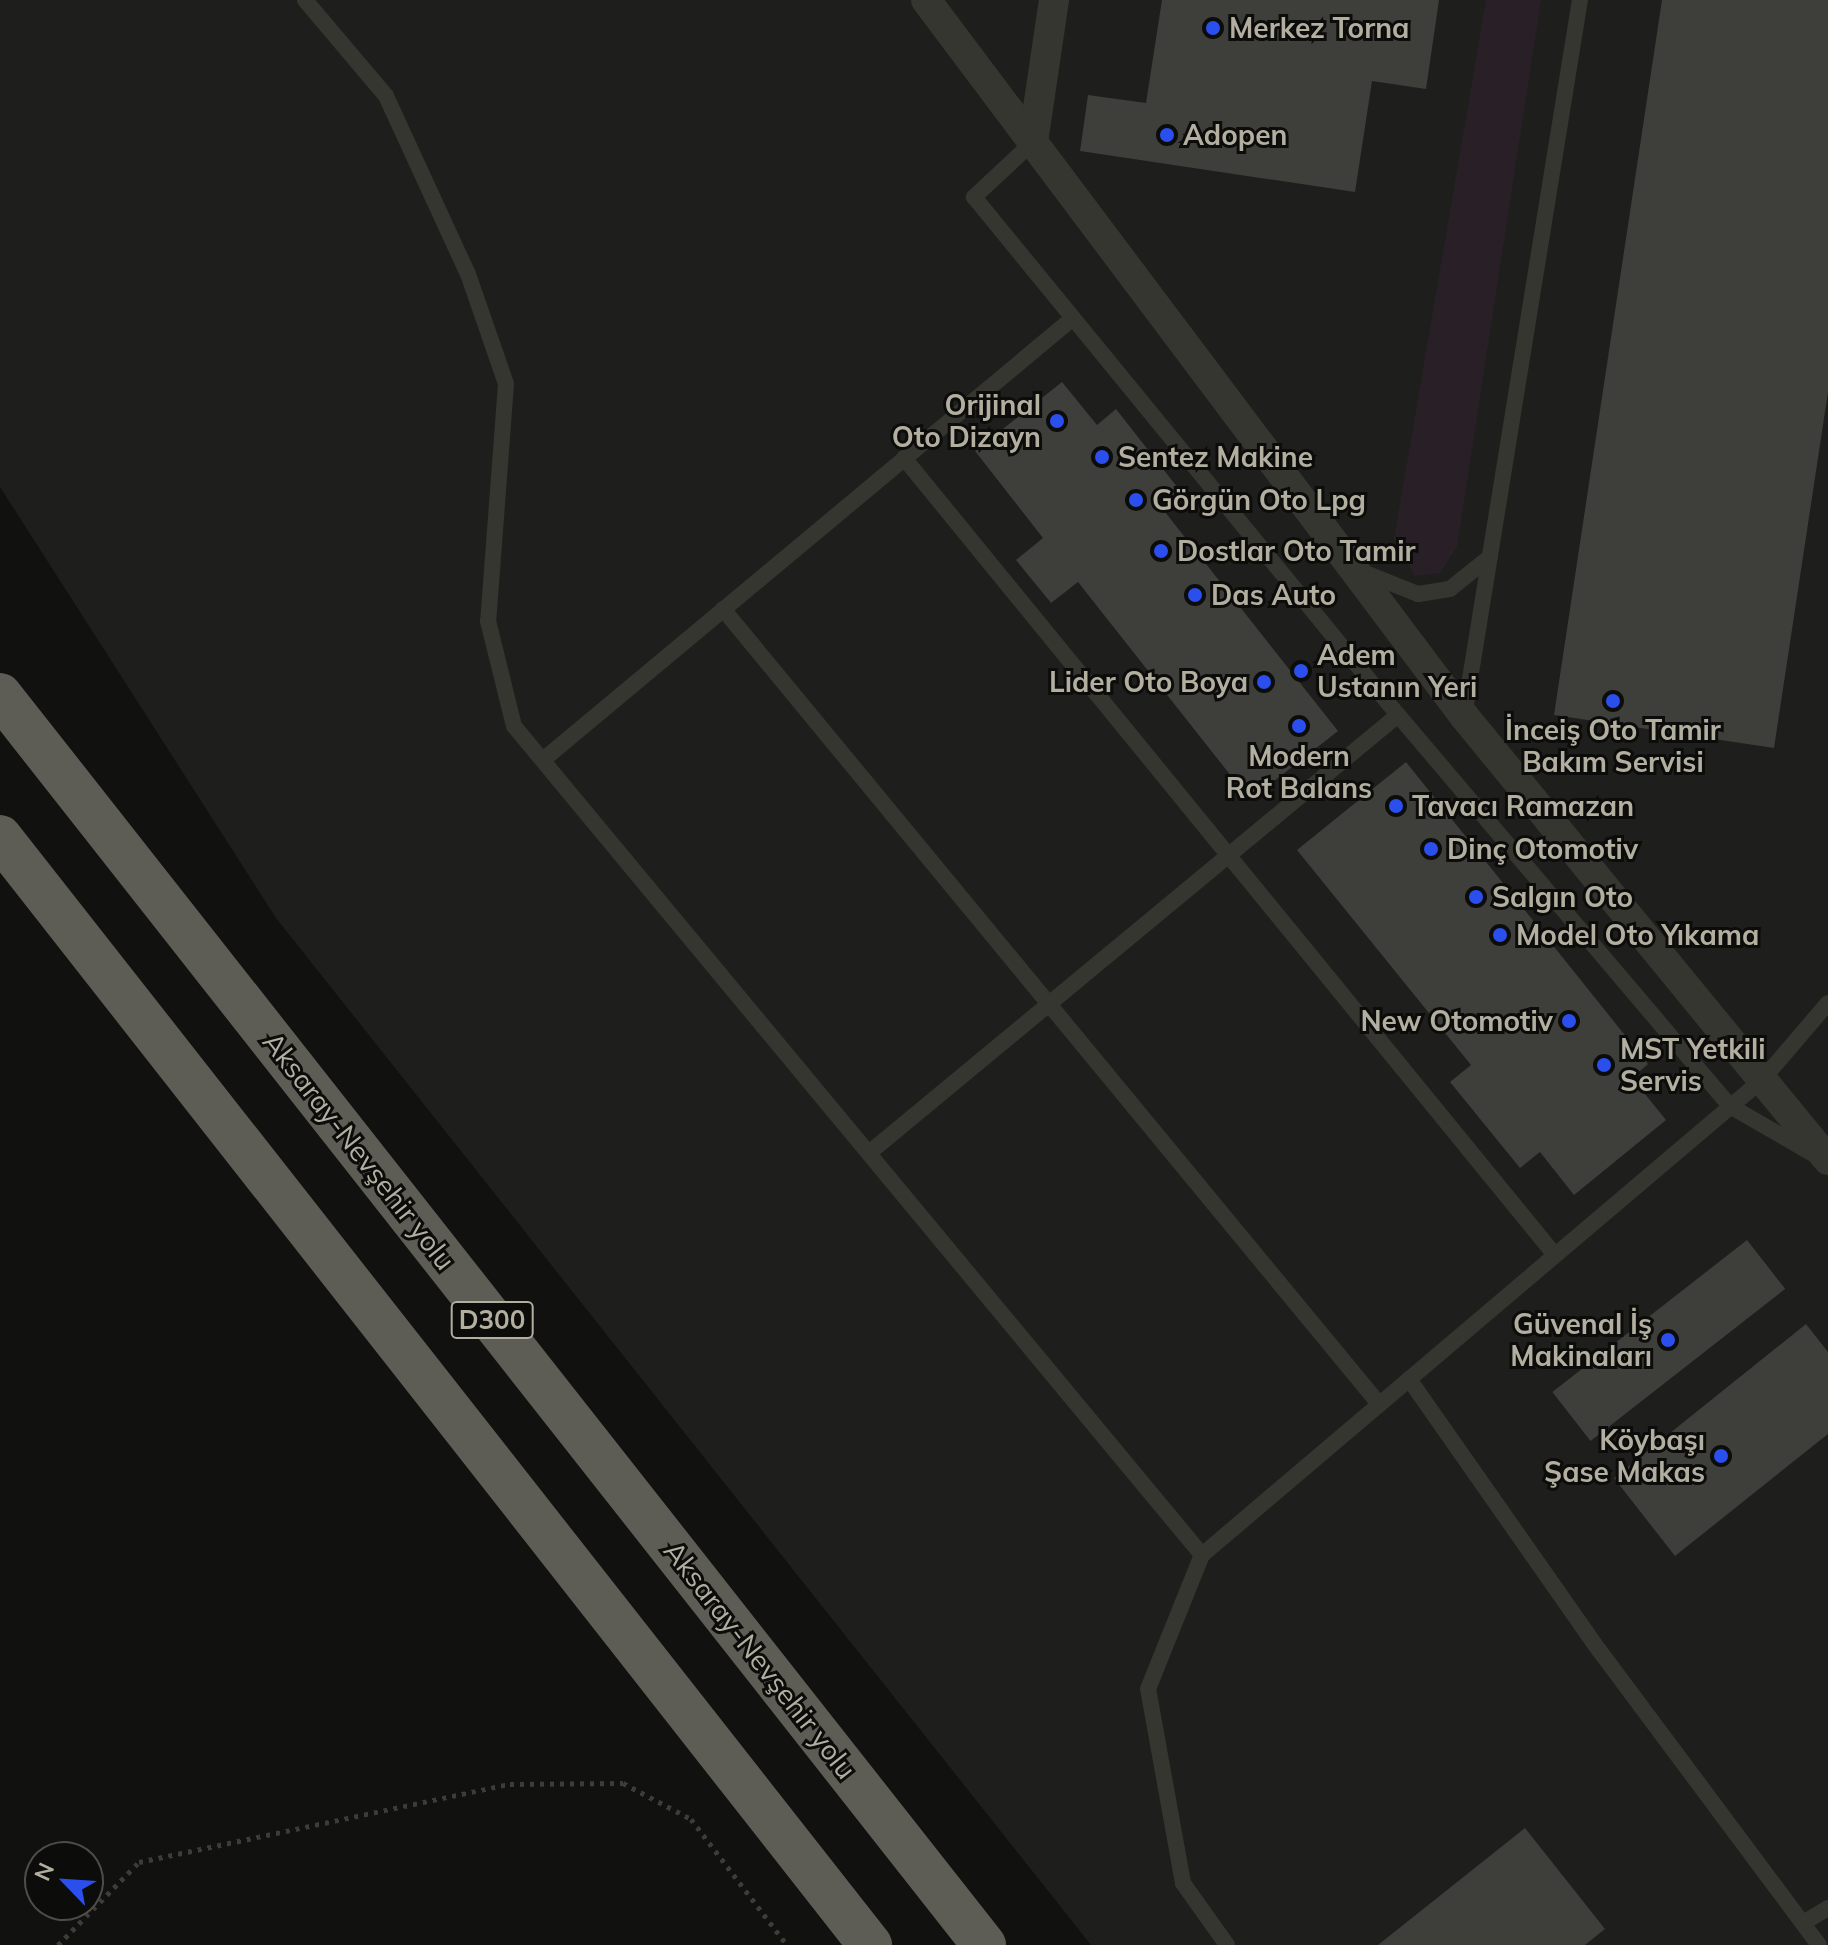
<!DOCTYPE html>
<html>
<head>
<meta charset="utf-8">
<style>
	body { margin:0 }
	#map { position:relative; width:1828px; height:1945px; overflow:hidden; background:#111110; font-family:Mulish,sans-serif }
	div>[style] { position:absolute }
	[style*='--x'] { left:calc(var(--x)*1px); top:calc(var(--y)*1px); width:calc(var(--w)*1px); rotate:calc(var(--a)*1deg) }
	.built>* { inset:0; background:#1e1e1c }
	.green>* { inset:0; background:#282026 }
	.building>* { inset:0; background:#3e3e3a; transform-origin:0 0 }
	.path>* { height:5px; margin-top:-2.5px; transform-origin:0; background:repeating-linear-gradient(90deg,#3d3c37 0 4px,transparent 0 10px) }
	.service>* { height:16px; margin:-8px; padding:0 8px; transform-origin:8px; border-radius:8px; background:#363631 }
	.minor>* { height:30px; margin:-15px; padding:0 15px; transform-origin:15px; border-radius:15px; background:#363631 }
	.trunk>* { height:44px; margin:-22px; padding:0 22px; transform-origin:22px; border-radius:22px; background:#5e5d55 }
	.dots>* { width:22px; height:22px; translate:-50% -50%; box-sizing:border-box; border:4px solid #0c0c0b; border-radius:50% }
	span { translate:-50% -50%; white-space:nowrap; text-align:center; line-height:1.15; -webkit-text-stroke:6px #0c0c0b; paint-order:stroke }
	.shield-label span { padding:2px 6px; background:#0c0c0b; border:2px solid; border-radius:6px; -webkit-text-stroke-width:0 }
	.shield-label { font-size:26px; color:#b2afa1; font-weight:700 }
	.poi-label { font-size:28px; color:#b2afa1; font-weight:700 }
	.left { translate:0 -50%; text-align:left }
	.right { translate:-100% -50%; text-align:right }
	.street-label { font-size:28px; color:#b2afa1 }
	.north { position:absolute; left:24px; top:1841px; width:80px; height:80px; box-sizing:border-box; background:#0c0c0b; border:2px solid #4e4d47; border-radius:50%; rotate:295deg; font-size:22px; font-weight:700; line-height:32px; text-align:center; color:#b2afa1 }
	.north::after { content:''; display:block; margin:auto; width:28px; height:36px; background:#2b4fed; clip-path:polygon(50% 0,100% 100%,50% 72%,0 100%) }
</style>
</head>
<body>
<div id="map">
	<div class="built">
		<div style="clip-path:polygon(0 0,1828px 0,1828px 1945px,1091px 1945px,276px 918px,0 487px)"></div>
	</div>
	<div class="green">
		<div style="clip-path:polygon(1486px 0,1541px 0,1457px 547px,1440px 573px,1415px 576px,1394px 539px)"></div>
	</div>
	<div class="building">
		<div style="clip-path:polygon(1162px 0,1439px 0,1426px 89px,1372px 81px,1355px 192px,1080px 151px,1088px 95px,1146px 103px)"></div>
		<div style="clip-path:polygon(1662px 0,1828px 0,1828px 392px,1774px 748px,1554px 715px)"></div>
		<div style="clip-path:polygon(1062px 382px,1097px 425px,1116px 409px,1185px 497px,1165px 512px,1338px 731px,1250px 800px,1078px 582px,1051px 603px,1016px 560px,1043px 538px,975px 451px)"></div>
		<div style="clip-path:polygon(1406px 762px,1648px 1064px,1632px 1078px,1666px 1120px,1574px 1195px,1540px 1152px,1520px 1168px,1450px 1082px,1471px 1065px,1297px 850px)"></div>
		<div style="left:1747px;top:1240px;width:62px;height:247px;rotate:52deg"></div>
		<div style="clip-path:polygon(1806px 1324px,1828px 1352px,1828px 1434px,1675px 1556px,1614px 1478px)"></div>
		<div style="clip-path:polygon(1525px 1828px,1605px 1929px,1585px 1945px,1378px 1945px)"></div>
	</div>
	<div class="path">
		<div style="--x:58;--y:1945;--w:116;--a:-45.7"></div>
		<div style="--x:139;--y:1862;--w:379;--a:-11.9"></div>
		<div style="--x:510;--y:1784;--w:113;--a:-0.5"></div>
		<div style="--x:623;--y:1783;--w:77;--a:27.9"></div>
		<div style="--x:691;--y:1819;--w:158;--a:52.7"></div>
	</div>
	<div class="service">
		<div style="--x:305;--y:0;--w:126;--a:49.8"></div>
		<div style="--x:386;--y:96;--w:196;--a:65.3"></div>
		<div style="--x:468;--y:274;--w:116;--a:70.9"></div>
		<div style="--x:506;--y:384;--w:238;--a:94.3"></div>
		<div style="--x:488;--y:621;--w:108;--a:76.1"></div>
		<div style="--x:514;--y:726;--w:1077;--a:50.31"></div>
		<div style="--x:1033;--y:142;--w:81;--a:137"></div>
		<div style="--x:974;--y:197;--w:669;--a:50.7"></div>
		<div style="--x:1398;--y:715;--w:513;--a:49.67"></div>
		<div style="--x:1730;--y:1106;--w:96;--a:30"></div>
		<div style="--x:904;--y:458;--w:1029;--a:50.76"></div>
		<div style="--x:1360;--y:571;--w:62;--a:21.6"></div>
		<div style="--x:1418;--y:594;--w:32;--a:-9"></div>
		<div style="--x:1450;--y:589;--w:51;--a:-38.7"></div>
		<div style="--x:723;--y:609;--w:1031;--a:50.47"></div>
		<div style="--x:1464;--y:716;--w:725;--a:-80.8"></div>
		<div style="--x:543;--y:760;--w:690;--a:-39.83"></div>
		<div style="--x:869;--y:1153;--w:687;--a:-39.62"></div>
		<div style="--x:1409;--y:1379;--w:331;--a:55"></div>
		<div style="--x:1599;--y:1650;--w:368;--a:53.3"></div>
		<div style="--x:1803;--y:1923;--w:29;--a:-31"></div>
		<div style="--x:1227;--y:1945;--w:76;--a:-125.4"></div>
		<div style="--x:1183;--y:1883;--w:197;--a:-100.2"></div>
		<div style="--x:1148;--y:1689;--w:144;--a:-68.1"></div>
		<div style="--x:1202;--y:1555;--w:734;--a:-40.31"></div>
		<div style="--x:1762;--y:1080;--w:101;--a:-49.4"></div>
	</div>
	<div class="minor">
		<div style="--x:926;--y:0;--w:896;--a:53.08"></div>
		<div style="--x:1464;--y:716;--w:574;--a:50.65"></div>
		<div style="--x:1033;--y:142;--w:144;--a:-81.6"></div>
	</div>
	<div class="trunk">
		<div style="--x:0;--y:695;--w:1591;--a:51.79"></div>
		<div style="--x:0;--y:837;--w:1409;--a:51.86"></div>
	</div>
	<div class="dots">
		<div style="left:1213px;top:28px;background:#2b4fed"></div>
		<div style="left:1167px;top:135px;background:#2b4fed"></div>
		<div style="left:1057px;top:421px;background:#2b4fed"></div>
		<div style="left:1102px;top:457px;background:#2b4fed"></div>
		<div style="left:1136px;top:500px;background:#2b4fed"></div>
		<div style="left:1161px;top:551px;background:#2b4fed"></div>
		<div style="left:1195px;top:595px;background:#2b4fed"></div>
		<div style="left:1301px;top:671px;background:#2b4fed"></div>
		<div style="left:1264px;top:682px;background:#2b4fed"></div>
		<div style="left:1613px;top:701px;background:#2b4fed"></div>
		<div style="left:1299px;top:726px;background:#2b4fed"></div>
		<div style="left:1396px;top:806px;background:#2b4fed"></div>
		<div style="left:1431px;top:849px;background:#2b4fed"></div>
		<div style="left:1476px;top:897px;background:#2b4fed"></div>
		<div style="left:1500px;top:935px;background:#2b4fed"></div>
		<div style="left:1569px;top:1021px;background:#2b4fed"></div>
		<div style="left:1604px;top:1065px;background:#2b4fed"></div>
		<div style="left:1668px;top:1340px;background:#2b4fed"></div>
		<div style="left:1721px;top:1456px;background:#2b4fed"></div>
	</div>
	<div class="shield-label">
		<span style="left:492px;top:1320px">D300</span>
	</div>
	<div class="poi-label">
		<span class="left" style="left:1229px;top:28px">Merkez Torna</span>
		<span class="left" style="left:1183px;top:135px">Adopen</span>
		<span class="right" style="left:1041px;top:421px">Orijinal<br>Oto Dizayn</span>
		<span class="left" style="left:1118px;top:457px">Sentez Makine</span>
		<span class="left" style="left:1152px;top:500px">Görgün Oto Lpg</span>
		<span class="left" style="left:1177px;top:551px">Dostlar Oto Tamir</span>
		<span class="left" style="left:1211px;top:595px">Das Auto</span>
		<span class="left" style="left:1317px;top:671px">Adem<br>Ustanın Yeri</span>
		<span class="right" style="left:1248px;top:682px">Lider Oto Boya</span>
		<span style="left:1613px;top:746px">İnceiş Oto Tamir<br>Bakım Servisi</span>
		<span style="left:1299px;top:772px">Modern<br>Rot Balans</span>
		<span class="left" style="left:1412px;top:806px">Tavacı Ramazan</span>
		<span class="left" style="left:1447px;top:849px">Dinç Otomotiv</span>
		<span class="left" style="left:1492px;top:897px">Salgın Oto</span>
		<span class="left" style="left:1516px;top:935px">Model Oto Yıkama</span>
		<span class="right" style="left:1553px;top:1021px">New Otomotiv</span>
		<span class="left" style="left:1620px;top:1065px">MST Yetkili<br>Servis</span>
		<span class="right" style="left:1652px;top:1340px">Güvenal İş<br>Makinaları</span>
		<span class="right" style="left:1705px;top:1456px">Köybaşı<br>Şase Makas</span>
	</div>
	<div class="street-label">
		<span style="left:359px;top:1151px;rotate:52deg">Aksaray-Nevşehir yolu</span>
		<span style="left:760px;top:1660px;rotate:52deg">Aksaray-Nevşehir yolu</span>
	</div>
	<div class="north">N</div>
</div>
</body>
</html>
